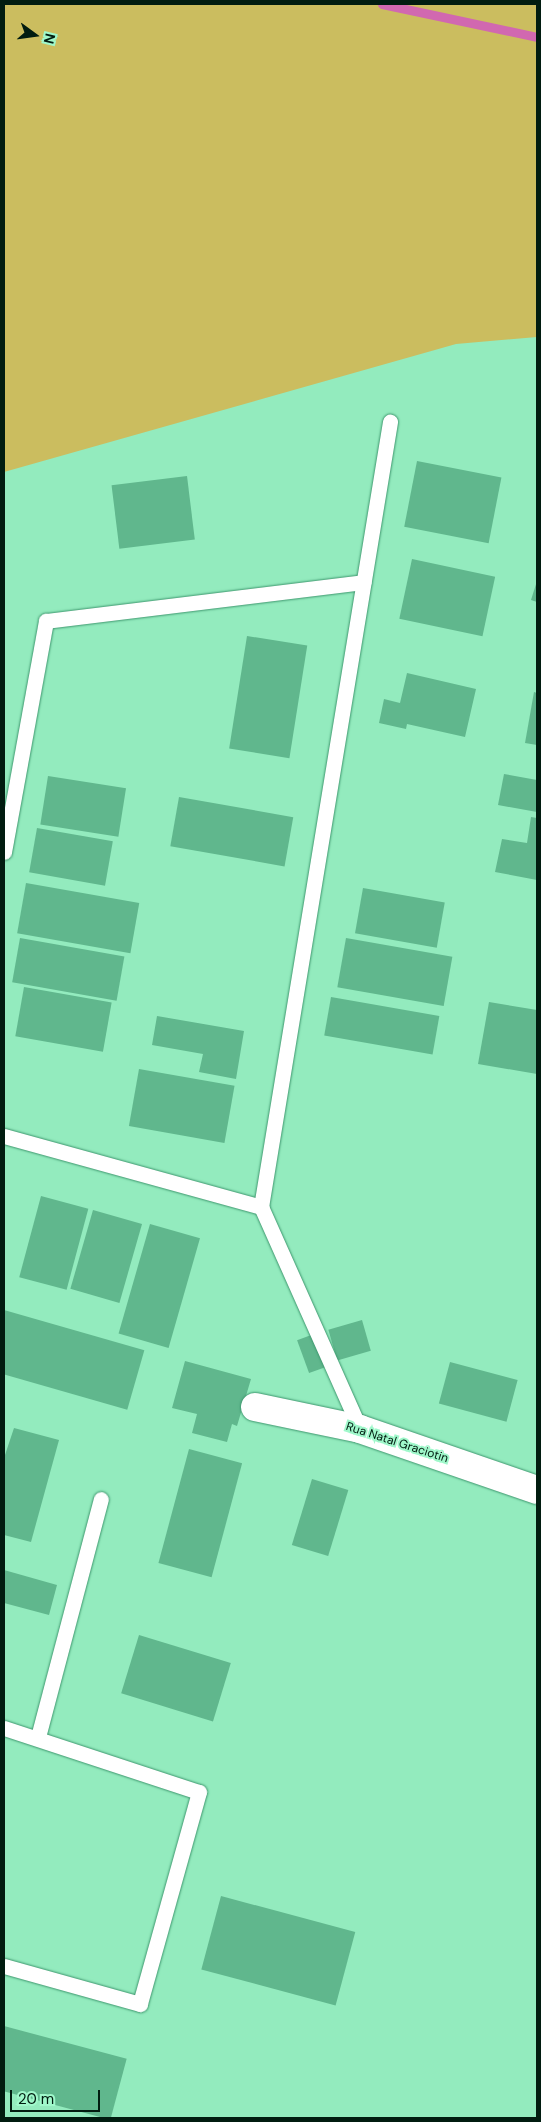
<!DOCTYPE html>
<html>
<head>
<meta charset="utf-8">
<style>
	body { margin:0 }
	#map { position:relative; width:541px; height:2122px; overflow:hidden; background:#93ebbe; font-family:"DM Sans",sans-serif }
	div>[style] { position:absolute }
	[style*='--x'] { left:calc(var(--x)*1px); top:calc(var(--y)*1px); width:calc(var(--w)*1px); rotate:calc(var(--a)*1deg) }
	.green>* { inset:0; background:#cbbd5f }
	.stream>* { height:9px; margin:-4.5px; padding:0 4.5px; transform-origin:4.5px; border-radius:4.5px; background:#d168b0 }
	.building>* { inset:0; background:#60b78d; transform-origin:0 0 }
	.roads { filter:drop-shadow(0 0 1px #3e976e) drop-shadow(0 0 1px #3e976e) }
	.service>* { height:15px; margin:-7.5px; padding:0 7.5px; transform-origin:7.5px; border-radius:7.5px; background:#fff }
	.minor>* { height:28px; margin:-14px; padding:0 14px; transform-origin:14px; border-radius:14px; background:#fff }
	span { translate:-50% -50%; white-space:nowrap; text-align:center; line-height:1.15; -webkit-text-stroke:4px #a0f8cb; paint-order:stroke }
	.street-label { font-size:12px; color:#011c10 }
	.frame { position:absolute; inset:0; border:5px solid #011c10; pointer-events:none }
	.north { position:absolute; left:10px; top:10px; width:50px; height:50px; -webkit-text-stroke:4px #a0f8cb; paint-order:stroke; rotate:104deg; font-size:14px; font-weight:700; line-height:20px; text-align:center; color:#011c10 }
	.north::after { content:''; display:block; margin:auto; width:18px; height:22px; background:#011c10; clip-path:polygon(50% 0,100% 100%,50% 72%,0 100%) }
	.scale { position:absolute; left:10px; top:2090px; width:90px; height:22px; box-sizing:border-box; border:2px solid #011c10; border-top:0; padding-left:6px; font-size:15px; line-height:18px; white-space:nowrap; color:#011c10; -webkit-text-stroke:4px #a0f8cb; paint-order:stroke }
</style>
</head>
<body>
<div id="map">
	<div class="green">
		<div style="clip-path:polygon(4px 4px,537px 4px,537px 337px,456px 344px,4px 472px)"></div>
	</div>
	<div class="stream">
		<div style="--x:382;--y:4;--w:158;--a:12"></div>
	</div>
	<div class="building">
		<div style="left:417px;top:461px;width:86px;height:67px;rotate:11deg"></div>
		<div style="left:187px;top:476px;width:64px;height:76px;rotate:83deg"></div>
		<div style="left:412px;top:559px;width:85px;height:61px;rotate:12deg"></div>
		<div style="clip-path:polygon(537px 581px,537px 602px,531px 600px)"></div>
		<div style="left:247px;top:636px;width:61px;height:114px;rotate:9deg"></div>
		<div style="clip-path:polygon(407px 673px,476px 689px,465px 737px,407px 724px,406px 729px,379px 723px,384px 699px,400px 703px)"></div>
		<div style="clip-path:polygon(534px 692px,537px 693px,537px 745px,525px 743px)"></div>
		<div style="clip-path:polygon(504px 774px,537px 780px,537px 812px,498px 805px)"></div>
		<div style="left:48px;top:776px;width:79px;height:49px;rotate:9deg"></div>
		<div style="left:179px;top:797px;width:116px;height:50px;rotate:10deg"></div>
		<div style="clip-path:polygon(531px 817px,537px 818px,537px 880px,495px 872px,502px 839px,527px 843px)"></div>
		<div style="left:37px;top:828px;width:77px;height:45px;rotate:10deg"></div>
		<div style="left:26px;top:883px;width:115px;height:51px;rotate:10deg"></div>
		<div style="left:363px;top:888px;width:83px;height:46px;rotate:10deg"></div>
		<div style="left:20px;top:938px;width:106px;height:45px;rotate:10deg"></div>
		<div style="left:346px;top:938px;width:108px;height:50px;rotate:10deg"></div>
		<div style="left:24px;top:987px;width:89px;height:50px;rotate:10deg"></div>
		<div style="left:331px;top:997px;width:110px;height:39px;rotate:10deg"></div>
		<div style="clip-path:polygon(489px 1002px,537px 1010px,537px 1074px,478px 1064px)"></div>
		<div style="clip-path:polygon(157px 1016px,244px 1031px,236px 1079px,199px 1072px,203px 1054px,152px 1045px)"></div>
		<div style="left:139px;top:1069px;width:97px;height:58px;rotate:10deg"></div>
		<div style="left:41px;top:1196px;width:49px;height:84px;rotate:15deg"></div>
		<div style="left:93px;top:1210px;width:51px;height:82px;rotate:16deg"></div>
		<div style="left:150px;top:1224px;width:52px;height:114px;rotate:16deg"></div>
		<div style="left:4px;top:1310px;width:146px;height:62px;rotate:16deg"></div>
		<div style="left:362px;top:1320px;width:32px;height:35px;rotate:74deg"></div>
		<div style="left:314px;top:1334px;width:35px;height:18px;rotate:70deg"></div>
		<div style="clip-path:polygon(185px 1361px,251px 1379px,237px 1426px,232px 1424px,227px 1442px,192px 1433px,197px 1414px,172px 1408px)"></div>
		<div style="left:450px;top:1362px;width:70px;height:43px;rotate:15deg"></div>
		<div style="clip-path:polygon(14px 1428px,59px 1440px,31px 1542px,4px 1535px,4px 1458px)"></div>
		<div style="left:189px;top:1449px;width:55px;height:118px;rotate:15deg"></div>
		<div style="left:312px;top:1479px;width:38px;height:69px;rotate:17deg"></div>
		<div style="clip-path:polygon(4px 1570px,57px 1585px,49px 1615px,4px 1603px)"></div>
		<div style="left:139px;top:1635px;width:96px;height:61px;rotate:17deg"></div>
		<div style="left:221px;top:1896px;width:139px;height:76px;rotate:15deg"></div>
		<div style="left:4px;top:2026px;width:127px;height:63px;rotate:15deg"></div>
	</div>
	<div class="roads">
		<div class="service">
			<div style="--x:4;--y:852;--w:235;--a:-79.7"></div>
			<div style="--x:46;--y:621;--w:320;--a:-7"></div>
			<div style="--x:4;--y:1136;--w:267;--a:15.4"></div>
			<div style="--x:360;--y:1429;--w:243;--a:-114"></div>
			<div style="--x:261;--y:1207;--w:796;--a:-80.67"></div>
			<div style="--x:4;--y:1728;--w:205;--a:18.2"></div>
			<div style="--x:199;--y:1792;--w:220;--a:105.6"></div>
			<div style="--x:140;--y:2004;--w:141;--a:-164.4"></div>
			<div style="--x:38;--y:1737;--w:246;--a:-75.2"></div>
		</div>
		<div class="minor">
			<div style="--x:255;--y:1407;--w:107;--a:11.8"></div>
			<div style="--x:360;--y:1429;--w:187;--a:19"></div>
		</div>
	</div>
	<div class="street-label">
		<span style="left:397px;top:1443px;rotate:18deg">Rua Natal Graciotin</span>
	</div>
	<div class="frame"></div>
	<div class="north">N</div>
	<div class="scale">20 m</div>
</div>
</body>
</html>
